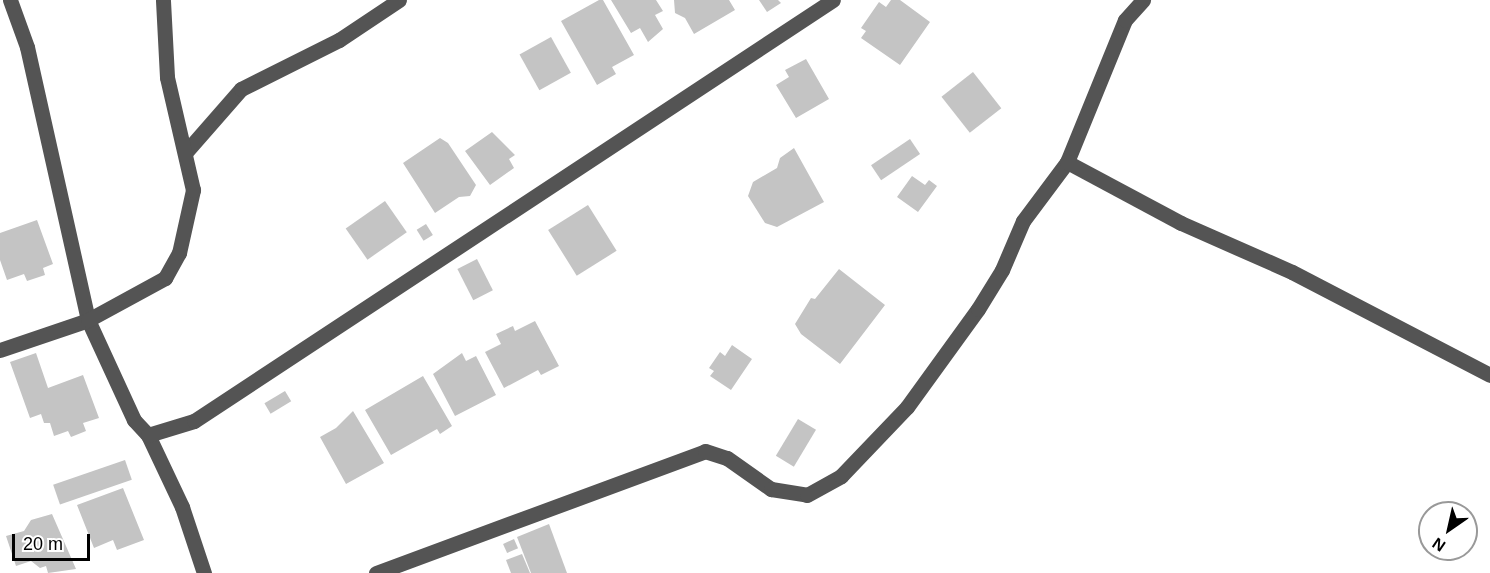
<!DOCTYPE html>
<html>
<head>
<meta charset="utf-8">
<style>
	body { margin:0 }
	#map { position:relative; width:1490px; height:573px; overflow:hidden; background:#fff; font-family:Helvetica,sans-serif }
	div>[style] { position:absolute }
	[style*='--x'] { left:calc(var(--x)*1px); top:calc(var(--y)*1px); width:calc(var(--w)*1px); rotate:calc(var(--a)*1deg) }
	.building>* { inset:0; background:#c4c4c4; transform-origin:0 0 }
	.minor>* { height:15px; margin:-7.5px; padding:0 7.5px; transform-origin:7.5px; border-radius:7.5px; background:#545454 }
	span { translate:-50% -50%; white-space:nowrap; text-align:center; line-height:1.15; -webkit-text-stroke:4.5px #fff; paint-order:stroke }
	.north { position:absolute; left:1418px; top:501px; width:60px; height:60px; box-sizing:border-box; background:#fff; border:2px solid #999; border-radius:50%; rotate:214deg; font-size:16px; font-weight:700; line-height:24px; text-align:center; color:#000 }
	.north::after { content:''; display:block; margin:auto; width:21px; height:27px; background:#000; clip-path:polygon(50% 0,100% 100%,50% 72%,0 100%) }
	.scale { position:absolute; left:12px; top:534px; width:78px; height:27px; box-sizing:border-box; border:3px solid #000; border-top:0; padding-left:8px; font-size:18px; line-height:21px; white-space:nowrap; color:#000; -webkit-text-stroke:4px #fff; paint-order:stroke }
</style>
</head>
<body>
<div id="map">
	<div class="building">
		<div style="clip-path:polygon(599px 0,603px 0,634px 55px,612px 67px,616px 74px,597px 85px,561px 21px)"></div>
		<div style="clip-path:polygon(611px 0,656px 0,663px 11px,655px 15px,663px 29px,648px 42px,640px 28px,631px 33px)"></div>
		<div style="clip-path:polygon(674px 0,729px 0,735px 10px,694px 34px,685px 18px,675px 13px)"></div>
		<div style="clip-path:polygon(759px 0,778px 0,781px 3px,767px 12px)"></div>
		<div style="clip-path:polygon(891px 0,900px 0,930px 22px,900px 65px,861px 38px,866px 31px,861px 28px,879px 2px,886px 7px)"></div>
		<div style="left:551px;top:37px;width:41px;height:36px;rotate:61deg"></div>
		<div style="clip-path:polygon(806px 59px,829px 99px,796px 118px,776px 85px,789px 77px,785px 70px)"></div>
		<div style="left:973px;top:72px;width:46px;height:40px;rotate:52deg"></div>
		<div style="clip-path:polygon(492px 132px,515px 155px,509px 159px,514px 168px,490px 185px,465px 151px)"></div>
		<div style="clip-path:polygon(440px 138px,448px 143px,476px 185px,470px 196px,459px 197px,435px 213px,403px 163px)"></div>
		<div style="left:910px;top:139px;width:18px;height:47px;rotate:56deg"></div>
		<div style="clip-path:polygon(794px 148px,824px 202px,777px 227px,765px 223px,748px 196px,753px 182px,777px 168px,780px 158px)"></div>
		<div style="clip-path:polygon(912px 176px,925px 185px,929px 180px,937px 186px,918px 212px,897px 197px)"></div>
		<div style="left:385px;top:201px;width:38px;height:48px;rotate:55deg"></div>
		<div style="left:588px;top:205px;width:54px;height:47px;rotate:58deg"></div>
		<div style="clip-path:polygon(37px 220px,53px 264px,43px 268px,45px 275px,27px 281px,24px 274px,7px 280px,0 260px,0 233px)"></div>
		<div style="left:426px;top:224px;width:13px;height:11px;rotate:58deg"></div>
		<div style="left:477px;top:259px;width:35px;height:22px;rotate:63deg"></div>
		<div style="clip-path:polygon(839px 269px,885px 305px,840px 364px,801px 334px,795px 324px,811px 298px,815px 299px)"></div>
		<div style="clip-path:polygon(535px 321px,559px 366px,541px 375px,538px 370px,504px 388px,485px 352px,501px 344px,496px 334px,513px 326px,515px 331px)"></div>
		<div style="clip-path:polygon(732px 345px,752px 359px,731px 390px,710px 376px,714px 371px,709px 368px,720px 352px,725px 356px)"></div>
		<div style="clip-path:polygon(36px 353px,48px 388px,83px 375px,99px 418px,83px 423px,86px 431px,71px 437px,68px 431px,54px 436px,50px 423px,44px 423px,41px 414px,30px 418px,10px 362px)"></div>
		<div style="clip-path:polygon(462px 353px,466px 361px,476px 356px,496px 395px,455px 416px,433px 374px)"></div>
		<div style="clip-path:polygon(423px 376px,452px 426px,440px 434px,437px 429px,391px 455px,365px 410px)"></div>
		<div style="left:285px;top:391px;width:12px;height:24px;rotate:59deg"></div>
		<div style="clip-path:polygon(353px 411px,384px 463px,346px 484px,320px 437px,336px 428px)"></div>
		<div style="left:798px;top:419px;width:21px;height:43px;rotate:31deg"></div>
		<div style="left:125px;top:460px;width:21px;height:76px;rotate:71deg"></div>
		<div style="clip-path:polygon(123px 488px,144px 540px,117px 550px,113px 540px,94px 548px,77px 505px)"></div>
		<div style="clip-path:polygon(52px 514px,76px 569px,48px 573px,46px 566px,40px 568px,31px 561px,16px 566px,6px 536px,24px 531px,31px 520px)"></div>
		<div style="clip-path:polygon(549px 524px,567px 573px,531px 573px,517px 537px)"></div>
		<div style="left:514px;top:539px;width:10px;height:12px;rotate:66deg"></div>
		<div style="clip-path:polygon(522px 554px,530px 573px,511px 573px,506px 560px)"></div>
	</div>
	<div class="minor">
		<div style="--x:10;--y:0;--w:50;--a:70.1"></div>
		<div style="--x:27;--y:47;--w:280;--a:77.4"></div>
		<div style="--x:88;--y:320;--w:110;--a:65.3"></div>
		<div style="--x:134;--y:420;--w:21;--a:47"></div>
		<div style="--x:148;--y:435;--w:80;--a:64.7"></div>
		<div style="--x:182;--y:507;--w:70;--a:71.6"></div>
		<div style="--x:185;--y:153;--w:85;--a:-48.8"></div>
		<div style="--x:241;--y:89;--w:110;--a:-26.6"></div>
		<div style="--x:339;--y:40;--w:72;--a:-33.7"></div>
		<div style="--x:1067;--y:162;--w:153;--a:-67.8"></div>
		<div style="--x:1125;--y:20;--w:27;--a:-48"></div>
		<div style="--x:0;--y:350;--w:93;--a:-18.8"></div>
		<div style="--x:88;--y:320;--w:88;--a:-28.6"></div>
		<div style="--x:165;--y:278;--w:29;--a:-61"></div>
		<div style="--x:179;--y:253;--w:65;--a:-77.5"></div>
		<div style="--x:193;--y:190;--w:116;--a:-103"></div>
		<div style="--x:167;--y:77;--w:77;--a:-93"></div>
		<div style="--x:148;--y:435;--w:48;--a:-16.9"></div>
		<div style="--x:194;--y:421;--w:765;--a:-33.38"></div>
		<div style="--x:376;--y:573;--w:351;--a:-20.3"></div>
		<div style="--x:705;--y:451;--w:23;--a:18"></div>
		<div style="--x:727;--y:458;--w:54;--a:35.2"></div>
		<div style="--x:771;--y:489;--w:36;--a:9"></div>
		<div style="--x:807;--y:495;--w:39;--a:-29"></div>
		<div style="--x:841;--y:476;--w:95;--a:-46.3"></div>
		<div style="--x:907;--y:407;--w:121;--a:-54.1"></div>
		<div style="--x:978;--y:309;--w:46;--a:-58.4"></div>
		<div style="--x:1002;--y:270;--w:53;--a:-66.8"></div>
		<div style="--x:1023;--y:221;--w:74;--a:-53.3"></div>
		<div style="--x:1067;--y:162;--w:129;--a:28.2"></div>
		<div style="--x:1181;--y:223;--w:121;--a:23.8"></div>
		<div style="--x:1292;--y:272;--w:223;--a:27.5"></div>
	</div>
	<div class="north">N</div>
	<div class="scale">20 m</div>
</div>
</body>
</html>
